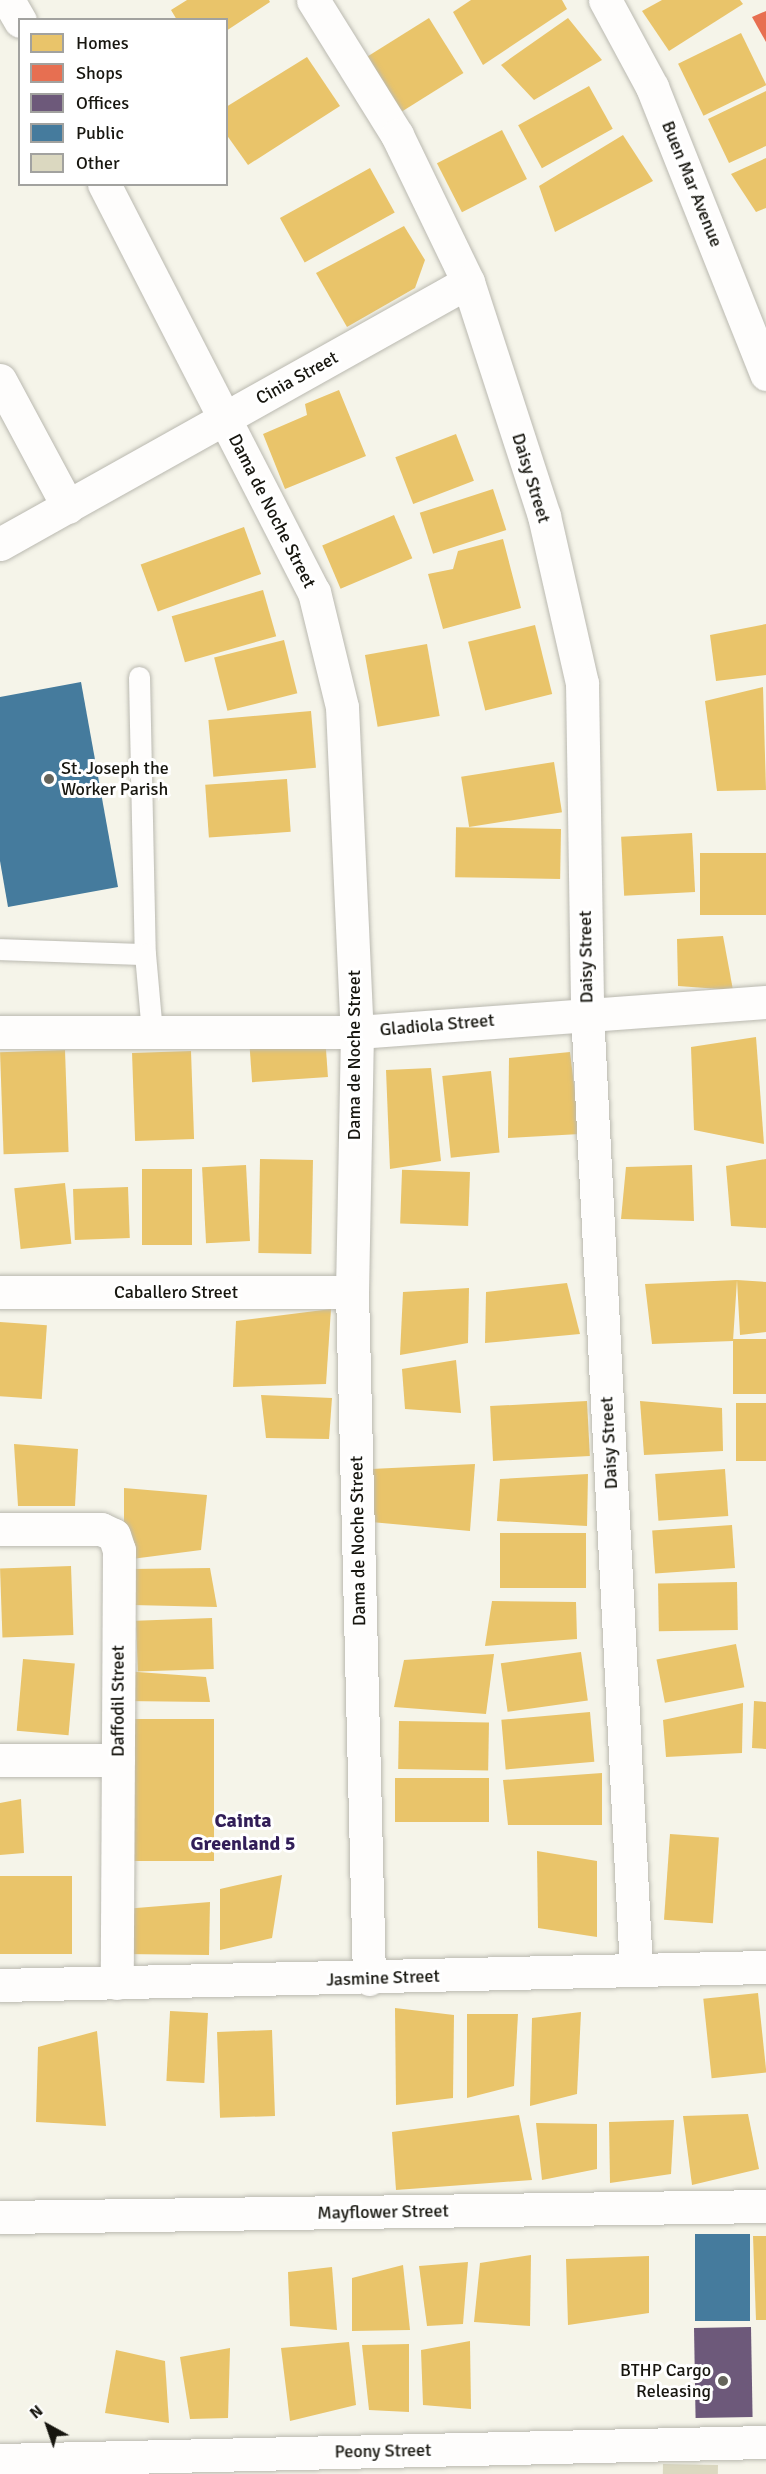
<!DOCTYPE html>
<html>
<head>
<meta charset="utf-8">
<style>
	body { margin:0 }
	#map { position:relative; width:766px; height:2474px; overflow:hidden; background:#f5f4e9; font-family:Signika,sans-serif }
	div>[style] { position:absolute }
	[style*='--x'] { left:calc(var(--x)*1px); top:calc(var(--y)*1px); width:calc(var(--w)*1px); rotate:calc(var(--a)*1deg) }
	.homes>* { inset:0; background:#e9c46a; transform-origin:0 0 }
	.shops>* { inset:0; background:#e76f51 }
	.offices>* { inset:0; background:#6d597a; transform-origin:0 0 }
	.public>* { inset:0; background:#457b9d; transform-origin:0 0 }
	.building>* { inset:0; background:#dbd8c0; transform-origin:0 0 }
	.roads { filter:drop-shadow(0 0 2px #bab9b0) drop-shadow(0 0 2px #bab9b0) }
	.lane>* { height:21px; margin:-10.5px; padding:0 10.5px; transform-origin:10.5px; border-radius:10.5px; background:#fefdfc }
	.street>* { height:33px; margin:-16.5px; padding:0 16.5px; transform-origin:16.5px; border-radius:16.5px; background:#fefdfc }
	.secondary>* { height:33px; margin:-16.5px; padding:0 16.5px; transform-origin:16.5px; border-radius:16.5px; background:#fefdfc }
	.dots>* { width:16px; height:16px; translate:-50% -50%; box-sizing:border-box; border:3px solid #fff; border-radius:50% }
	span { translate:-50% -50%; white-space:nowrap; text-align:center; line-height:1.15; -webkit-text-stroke:6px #fff; paint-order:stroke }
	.street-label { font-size:18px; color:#17160f }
	.poi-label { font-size:18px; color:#17160f }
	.left { translate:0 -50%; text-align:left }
	.right { translate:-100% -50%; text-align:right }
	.neighbourhood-label { font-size:20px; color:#321e58; font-weight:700 }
	.legend { position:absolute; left:18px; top:18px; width:210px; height:168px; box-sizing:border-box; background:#fff; border:2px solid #a2a29f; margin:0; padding:8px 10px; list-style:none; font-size:18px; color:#17160f }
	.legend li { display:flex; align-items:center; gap:12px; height:30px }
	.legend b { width:30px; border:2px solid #a2a29f }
	.north { position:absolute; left:18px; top:2396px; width:60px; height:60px; -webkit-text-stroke:4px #fff; paint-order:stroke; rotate:320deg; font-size:16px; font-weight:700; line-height:24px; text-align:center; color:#17160f }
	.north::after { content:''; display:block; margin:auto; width:21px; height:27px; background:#17160f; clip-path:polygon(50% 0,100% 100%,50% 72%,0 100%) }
</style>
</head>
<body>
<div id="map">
	<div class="homes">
		<div style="clip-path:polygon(187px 0,269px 0,270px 2px,226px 31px,226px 20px,177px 20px,171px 10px)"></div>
		<div style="clip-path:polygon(471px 0,562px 0,567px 9px,483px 65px,453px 12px)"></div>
		<div style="clip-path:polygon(662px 0,740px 0,743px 4px,669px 51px,642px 11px)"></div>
		<div style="left:429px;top:18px;width:65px;height:73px;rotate:58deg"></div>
		<div style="clip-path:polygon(568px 18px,602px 60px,534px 100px,501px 65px)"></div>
		<div style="left:741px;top:33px;width:58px;height:70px;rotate:64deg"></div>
		<div style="clip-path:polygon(307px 57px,340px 106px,248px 165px,226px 134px,226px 107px)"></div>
		<div style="left:589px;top:86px;width:49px;height:81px;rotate:61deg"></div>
		<div style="clip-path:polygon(766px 91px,766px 146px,729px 163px,708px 119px)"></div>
		<div style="left:502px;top:130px;width:55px;height:73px;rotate:63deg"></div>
		<div style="clip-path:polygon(623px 135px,653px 181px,555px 232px,539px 186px)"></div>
		<div style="clip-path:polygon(766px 158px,766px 208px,756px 212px,731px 174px)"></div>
		<div style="left:370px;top:168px;width:51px;height:103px;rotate:61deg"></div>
		<div style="clip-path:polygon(404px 226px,425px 260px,415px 288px,347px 327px,316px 273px)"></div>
		<div style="clip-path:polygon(339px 390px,366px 456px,285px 489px,263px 434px,307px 415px,305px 404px)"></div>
		<div style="left:456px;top:434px;width:50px;height:65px;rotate:69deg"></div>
		<div style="left:493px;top:489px;width:43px;height:77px;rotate:72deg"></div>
		<div style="left:394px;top:515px;width:47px;height:78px;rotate:67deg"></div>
		<div style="left:244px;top:527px;width:50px;height:110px;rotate:70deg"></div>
		<div style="clip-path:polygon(503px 539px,521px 608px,443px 629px,428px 574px,453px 569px,458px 551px)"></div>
		<div style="left:263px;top:590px;width:48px;height:95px;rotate:74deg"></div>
		<div style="clip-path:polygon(766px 624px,766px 675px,716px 681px,710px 635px)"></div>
		<div style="left:535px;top:625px;width:71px;height:69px;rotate:76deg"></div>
		<div style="left:284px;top:640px;width:55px;height:72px;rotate:76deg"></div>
		<div style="left:427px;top:644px;width:73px;height:63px;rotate:80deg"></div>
		<div style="clip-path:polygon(763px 687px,766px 790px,717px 791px,705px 701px)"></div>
		<div style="left:311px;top:711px;width:57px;height:103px;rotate:85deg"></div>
		<div style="left:554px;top:762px;width:51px;height:94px;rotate:81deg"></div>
		<div style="left:287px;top:779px;width:53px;height:82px;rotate:86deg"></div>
		<div style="left:561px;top:829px;width:50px;height:105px;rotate:91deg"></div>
		<div style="left:692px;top:833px;width:59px;height:71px;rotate:87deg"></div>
		<div style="left:766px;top:853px;width:62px;height:66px;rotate:90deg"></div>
		<div style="clip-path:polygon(723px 936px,733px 990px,678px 986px,677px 939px)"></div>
		<div style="left:325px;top:1035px;width:42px;height:76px;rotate:86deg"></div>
		<div style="clip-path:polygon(756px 1037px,764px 1144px,694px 1130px,691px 1047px)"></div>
		<div style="left:65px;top:1050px;width:102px;height:65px;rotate:88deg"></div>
		<div style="left:191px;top:1051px;width:88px;height:59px;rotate:88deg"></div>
		<div style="clip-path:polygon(570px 1052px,580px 1134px,508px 1138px,509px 1058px)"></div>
		<div style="clip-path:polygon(431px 1068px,441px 1161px,390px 1169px,386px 1070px)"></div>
		<div style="left:491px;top:1071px;width:82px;height:49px;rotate:84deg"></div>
		<div style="left:260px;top:1159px;width:53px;height:94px;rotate:1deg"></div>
		<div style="clip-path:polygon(766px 1159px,766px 1228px,731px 1226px,726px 1166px)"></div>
		<div style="left:246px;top:1165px;width:76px;height:44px;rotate:87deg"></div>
		<div style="clip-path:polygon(692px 1165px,694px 1221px,621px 1219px,626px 1167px)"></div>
		<div style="left:142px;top:1169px;width:50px;height:76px"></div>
		<div style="left:470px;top:1172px;width:54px;height:68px;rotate:92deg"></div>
		<div style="left:65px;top:1183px;width:61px;height:51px;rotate:84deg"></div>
		<div style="left:128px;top:1187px;width:51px;height:55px;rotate:88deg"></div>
		<div style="clip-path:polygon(737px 1280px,733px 1341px,652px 1344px,645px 1284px,737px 1280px,766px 1282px,766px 1332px,740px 1335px)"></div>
		<div style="clip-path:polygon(567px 1283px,580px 1334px,485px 1343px,486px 1292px)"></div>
		<div style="clip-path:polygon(469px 1288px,468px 1343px,400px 1355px,403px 1292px)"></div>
		<div style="clip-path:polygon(331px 1309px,326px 1384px,233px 1387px,236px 1321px)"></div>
		<div style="left:0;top:1322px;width:47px;height:74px;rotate:4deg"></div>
		<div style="left:766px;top:1339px;width:55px;height:33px;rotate:90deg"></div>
		<div style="clip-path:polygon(456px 1360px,461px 1413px,405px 1409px,402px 1369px)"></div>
		<div style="clip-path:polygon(261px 1395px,332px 1398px,329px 1439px,266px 1438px)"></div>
		<div style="left:587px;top:1401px;width:55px;height:97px;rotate:87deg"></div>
		<div style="clip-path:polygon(640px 1401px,722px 1408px,723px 1451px,644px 1455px)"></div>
		<div style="left:766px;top:1403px;width:58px;height:30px;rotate:90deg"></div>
		<div style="clip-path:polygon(14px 1444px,78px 1449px,75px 1506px,18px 1506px)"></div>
		<div style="clip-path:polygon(475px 1464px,470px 1531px,371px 1522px,371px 1469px)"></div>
		<div style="left:725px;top:1469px;width:47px;height:70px;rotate:86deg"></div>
		<div style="clip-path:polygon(588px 1474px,587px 1526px,497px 1521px,500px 1479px)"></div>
		<div style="clip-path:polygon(124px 1488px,207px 1495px,201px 1550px,124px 1560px)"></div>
		<div style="left:732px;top:1525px;width:43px;height:80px;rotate:86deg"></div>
		<div style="left:500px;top:1533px;width:86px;height:55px"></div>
		<div style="left:71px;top:1566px;width:69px;height:71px;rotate:88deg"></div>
		<div style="clip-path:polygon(210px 1568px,217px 1607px,132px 1605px,130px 1569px)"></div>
		<div style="left:737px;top:1582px;width:48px;height:79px;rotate:89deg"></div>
		<div style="clip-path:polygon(492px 1601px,576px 1602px,577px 1639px,485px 1646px)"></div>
		<div style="left:212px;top:1618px;width:51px;height:76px;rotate:88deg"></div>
		<div style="left:736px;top:1644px;width:44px;height:81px;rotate:79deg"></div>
		<div style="left:581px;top:1652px;width:49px;height:81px;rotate:82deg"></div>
		<div style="clip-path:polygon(494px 1654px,486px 1714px,394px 1707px,404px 1660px)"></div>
		<div style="left:23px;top:1659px;width:52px;height:72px;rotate:5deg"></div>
		<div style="clip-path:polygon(124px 1671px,206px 1677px,210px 1702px,123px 1701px)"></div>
		<div style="clip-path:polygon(754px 1701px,766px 1702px,766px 1749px,752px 1748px)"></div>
		<div style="clip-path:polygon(743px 1703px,742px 1753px,666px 1757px,663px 1720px)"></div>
		<div style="left:590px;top:1712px;width:50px;height:89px;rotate:85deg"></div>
		<div style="left:123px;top:1719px;width:91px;height:142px"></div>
		<div style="left:399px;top:1721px;width:90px;height:48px;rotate:1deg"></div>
		<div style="clip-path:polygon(602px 1773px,602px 1825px,508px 1825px,503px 1780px)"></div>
		<div style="left:489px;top:1778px;width:44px;height:94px;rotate:90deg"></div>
		<div style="clip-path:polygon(21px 1799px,24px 1853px,0 1855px,0 1803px)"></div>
		<div style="left:670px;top:1834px;width:49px;height:86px;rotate:4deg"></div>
		<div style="clip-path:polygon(537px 1851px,597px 1861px,597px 1937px,538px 1928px)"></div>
		<div style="clip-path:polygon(282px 1875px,272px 1938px,220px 1950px,220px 1889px)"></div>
		<div style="left:72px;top:1876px;width:78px;height:72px;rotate:90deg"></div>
		<div style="clip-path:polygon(210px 1902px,209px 1955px,123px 1954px,124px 1909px)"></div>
		<div style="left:758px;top:1993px;width:80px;height:55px;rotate:84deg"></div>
		<div style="clip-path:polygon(395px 2008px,454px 2015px,453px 2098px,396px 2105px)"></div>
		<div style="clip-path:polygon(581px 2012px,577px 2094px,530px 2106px,532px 2018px)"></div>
		<div style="left:208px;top:2013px;width:70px;height:38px;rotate:93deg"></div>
		<div style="clip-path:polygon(467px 2014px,518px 2014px,514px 2086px,467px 2098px)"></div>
		<div style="left:272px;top:2030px;width:86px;height:55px;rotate:88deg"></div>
		<div style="clip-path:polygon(97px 2031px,106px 2126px,36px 2122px,38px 2047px)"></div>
		<div style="clip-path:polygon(748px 2114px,759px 2169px,692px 2185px,683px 2116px)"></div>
		<div style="clip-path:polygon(519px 2115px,532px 2180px,396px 2190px,392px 2132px)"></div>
		<div style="clip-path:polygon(674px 2120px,671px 2174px,610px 2183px,609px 2122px)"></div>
		<div style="clip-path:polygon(536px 2123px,597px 2124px,597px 2169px,542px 2180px)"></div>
		<div style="clip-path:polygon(753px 2236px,766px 2236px,766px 2320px,756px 2320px)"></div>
		<div style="clip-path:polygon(531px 2255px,530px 2326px,474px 2322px,480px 2263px)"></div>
		<div style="clip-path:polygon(649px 2256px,649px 2313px,568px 2325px,566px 2259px)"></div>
		<div style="clip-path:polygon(468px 2262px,463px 2324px,427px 2326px,419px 2266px)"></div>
		<div style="clip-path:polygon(403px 2265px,410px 2330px,352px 2331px,352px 2278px)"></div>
		<div style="clip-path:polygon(332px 2267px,337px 2330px,290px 2326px,288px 2272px)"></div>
		<div style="clip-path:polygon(470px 2341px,471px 2409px,423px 2405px,421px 2350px)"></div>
		<div style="clip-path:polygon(349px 2342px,356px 2405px,290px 2421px,281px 2348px)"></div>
		<div style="clip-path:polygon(409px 2344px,409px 2412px,369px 2410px,362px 2345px)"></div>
		<div style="clip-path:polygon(230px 2348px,228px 2418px,190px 2419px,180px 2357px)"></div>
		<div style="clip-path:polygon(116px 2350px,165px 2361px,169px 2423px,105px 2413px)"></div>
	</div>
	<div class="shops">
		<div style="clip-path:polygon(766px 11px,766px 42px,752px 17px)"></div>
	</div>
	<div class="offices">
		<div style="left:751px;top:2327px;width:90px;height:57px;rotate:89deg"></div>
	</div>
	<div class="public">
		<div style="clip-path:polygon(81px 682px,118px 887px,8px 907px,0 861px,0 697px)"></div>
		<div style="left:695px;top:2234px;width:55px;height:87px"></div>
	</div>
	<div class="building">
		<div style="left:663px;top:2464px;width:55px;height:10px;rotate:1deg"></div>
	</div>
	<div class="roads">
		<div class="lane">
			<div style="--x:139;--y:677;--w:277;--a:88.8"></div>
			<div style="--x:0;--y:949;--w:145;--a:2"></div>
			<div style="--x:145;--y:954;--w:78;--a:84.9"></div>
		</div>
		<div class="street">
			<div style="--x:8;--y:0;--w:24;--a:60"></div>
			<div style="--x:313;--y:0;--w:159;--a:58.1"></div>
			<div style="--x:397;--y:135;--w:163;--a:64.2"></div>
			<div style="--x:468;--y:282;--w:246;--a:72"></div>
			<div style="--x:544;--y:516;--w:171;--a:77.2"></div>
			<div style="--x:582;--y:683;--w:329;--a:89.1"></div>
			<div style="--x:587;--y:1012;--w:959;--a:87.07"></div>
			<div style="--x:104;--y:184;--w:459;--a:62.8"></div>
			<div style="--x:314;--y:592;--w:118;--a:76.3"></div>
			<div style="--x:342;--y:707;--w:325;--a:87.4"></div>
			<div style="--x:357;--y:1032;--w:260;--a:91.1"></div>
			<div style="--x:352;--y:1292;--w:687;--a:88.58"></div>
			<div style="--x:0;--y:380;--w:144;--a:61.8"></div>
			<div style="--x:0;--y:544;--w:536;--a:-29.24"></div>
			<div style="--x:0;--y:1032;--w:357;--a:0"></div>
			<div style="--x:357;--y:1032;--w:410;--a:-4.2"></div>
			<div style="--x:0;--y:1292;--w:352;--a:0"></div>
			<div style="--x:0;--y:1529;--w:101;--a:0"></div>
			<div style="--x:101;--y:1529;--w:14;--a:25"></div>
			<div style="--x:114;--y:1535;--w:16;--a:72"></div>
			<div style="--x:119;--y:1550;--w:433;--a:90.3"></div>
			<div style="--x:0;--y:1760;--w:118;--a:0"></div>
			<div style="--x:0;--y:2217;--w:766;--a:-0.82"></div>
			<div style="--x:0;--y:2460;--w:766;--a:-1.35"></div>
		</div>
		<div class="secondary">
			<div style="--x:605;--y:0;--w:99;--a:61.6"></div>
			<div style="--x:652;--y:87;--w:309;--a:68.3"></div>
			<div style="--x:0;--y:1985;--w:766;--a:-1.35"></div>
		</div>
	</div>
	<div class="dots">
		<div style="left:49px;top:779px;background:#65645b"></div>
		<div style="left:723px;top:2381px;background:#65645b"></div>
	</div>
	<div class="street-label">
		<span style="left:692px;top:184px;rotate:68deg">Buen Mar Avenue</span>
		<span style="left:297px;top:378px;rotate:-29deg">Cinia Street</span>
		<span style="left:531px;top:478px;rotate:73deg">Daisy Street</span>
		<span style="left:272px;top:511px;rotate:63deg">Dama de Noche Street</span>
		<span style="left:586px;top:957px;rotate:-91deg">Daisy Street</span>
		<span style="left:437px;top:1025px;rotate:-5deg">Gladiola Street</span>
		<span style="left:354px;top:1055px;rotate:-90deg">Dama de Noche Street</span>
		<span style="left:176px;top:1292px">Caballero Street</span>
		<span style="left:609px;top:1443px;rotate:-93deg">Daisy Street</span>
		<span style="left:358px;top:1541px;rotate:-91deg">Dama de Noche Street</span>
		<span style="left:118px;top:1701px;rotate:-90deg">Daffodil Street</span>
		<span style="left:383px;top:1978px;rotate:-2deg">Jasmine Street</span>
		<span style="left:383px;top:2212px;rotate:-1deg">Mayflower Street</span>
		<span style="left:383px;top:2451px;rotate:-1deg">Peony Street</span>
	</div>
	<div class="poi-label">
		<span class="left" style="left:61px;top:779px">St. Joseph the<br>Worker Parish</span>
		<span class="right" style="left:711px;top:2381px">BTHP Cargo<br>Releasing</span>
	</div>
	<div class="neighbourhood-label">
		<span style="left:243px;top:1832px">Cainta<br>Greenland 5</span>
	</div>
	<ul class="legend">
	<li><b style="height:16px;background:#e9c46a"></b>Homes</li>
	<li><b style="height:16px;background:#e76f51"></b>Shops</li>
	<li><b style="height:16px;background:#6d597a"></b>Offices</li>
	<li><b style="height:16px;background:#457b9d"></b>Public</li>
	<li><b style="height:16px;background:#dbd8c0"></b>Other</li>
	</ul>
	<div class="north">N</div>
</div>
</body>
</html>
